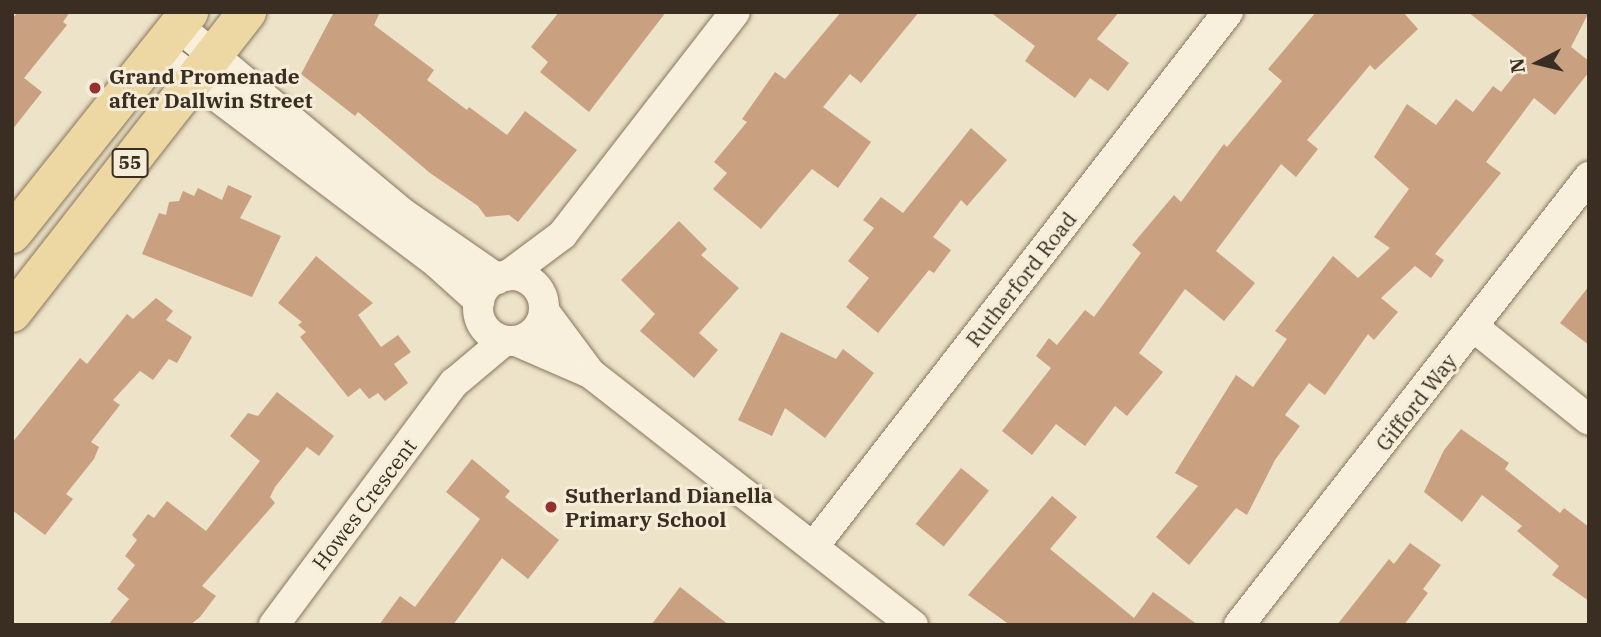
<!DOCTYPE html>
<html>
<head>
<meta charset="utf-8">
<style>
	body { margin:0 }
	#map { position:relative; width:1601px; height:637px; overflow:hidden; background:#ede3c8; font-family:"IBM Plex Serif",serif }
	div>[style] { position:absolute }
	[style*='--x'] { left:calc(var(--x)*1px); top:calc(var(--y)*1px); width:calc(var(--w)*1px); rotate:calc(var(--a)*1deg) }
	.building>* { inset:0; background:#c9a080; transform-origin:0 0 }
	.roads { filter:drop-shadow(0 0 2px #88765e) drop-shadow(0 0 2px #88765e) }
	.minor>* { height:30px; margin:-15px; padding:0 15px; transform-origin:15px; border-radius:15px; background:#f8f0dc }
	.minor>.ring { margin:-15px; padding:0; box-sizing:content-box; background:none; border:30px solid #f8f0dc; border-radius:50% }
	.major>* { height:38px; margin:-19px; padding:0 19px; transform-origin:19px; border-radius:19px; background:#edd8a3 }
	.dots>* { width:19px; height:19px; translate:-50% -50%; box-sizing:border-box; border:4px solid #f5edd8; border-radius:50% }
	span { translate:-50% -50%; white-space:nowrap; text-align:center; line-height:1.15; -webkit-text-stroke:6px #f5edd8; paint-order:stroke }
	.shield-label span { padding:2px 5px; background:#f5edd8; border:2px solid; border-radius:5px; -webkit-text-stroke-width:0 }
	.shield-label { font-size:19px; color:#3a2d21; font-weight:700 }
	.poi-label { font-size:21px; color:#3a2d21; font-weight:700 }
	.left { translate:0 -50%; text-align:left }
	.street-label { font-size:21px; color:#3a2d21 }
	.frame { position:absolute; inset:0; border:14px solid #3a2d21; pointer-events:none }
	.north { position:absolute; left:1503px; top:28px; width:70px; height:70px; -webkit-text-stroke:5px #f5edd8; paint-order:stroke; rotate:263deg; font-size:19px; font-weight:700; line-height:28px; text-align:center; color:#3a2d21 }
	.north::after { content:''; display:block; margin:auto; width:24px; height:32px; background:#3a2d21; clip-path:polygon(50% 0,100% 100%,50% 72%,0 100%) }
</style>
</head>
<body>
<div id="map">
	<div class="building">
		<div style="clip-path:polygon(18px 12px,70px 12px,63px 22px,67px 25px,24px 78px,42px 92px,12px 130px,12px 19px)"></div>
		<div style="clip-path:polygon(334px 12px,380px 12px,374px 25px,434px 70px,427px 80px,467px 110px,469px 107px,507px 135px,525px 111px,577px 150px,518px 222px,509px 215px,486px 217px,478px 206px,430px 173px,358px 112px,355px 116px,301px 74px)"></div>
		<div style="clip-path:polygon(559px 12px,666px 12px,589px 112px,540px 72px,548px 62px,531px 47px)"></div>
		<div style="clip-path:polygon(841px 12px,919px 12px,861px 83px,850px 74px,823px 107px,871px 142px,838px 188px,812px 169px,761px 229px,713px 189px,727px 173px,714px 162px,747px 122px,742px 119px,775px 72px,785px 79px)"></div>
		<div style="clip-path:polygon(990px 12px,1119px 12px,1097px 39px,1129px 63px,1108px 91px,1090px 78px,1075px 98px,1025px 61px,1035px 46px)"></div>
		<div style="clip-path:polygon(1316px 12px,1403px 12px,1418px 29px,1375px 70px,1370px 65px,1307px 140px,1318px 149px,1296px 177px,1281px 164px,1216px 251px,1255px 283px,1224px 321px,1185px 289px,1139px 353px,1163px 372px,1127px 416px,1115px 406px,1085px 446px,1056px 424px,1032px 455px,1002px 431px,1051px 368px,1036px 356px,1049px 338px,1057px 345px,1085px 310px,1094px 317px,1141px 253px,1132px 245px,1174px 195px,1181px 202px,1224px 144px,1227px 147px,1282px 81px,1268px 69px)"></div>
		<div style="clip-path:polygon(1468px 12px,1589px 12px,1571px 47px,1589px 61px,1589px 72px,1555px 115px,1534px 98px,1486px 162px,1501px 173px,1435px 254px,1444px 260px,1431px 278px,1415px 266px,1381px 298px,1398px 312px,1374px 340px,1368px 334px,1325px 395px,1309px 383px,1285px 415px,1300px 426px,1275px 460px,1247px 515px,1236px 508px,1189px 565px,1156px 537px,1198px 486px,1175px 473px,1236px 375px,1253px 387px,1287px 339px,1275px 331px,1333px 256px,1358px 278px,1390px 248px,1374px 237px,1409px 189px,1374px 157px,1407px 104px,1436px 125px,1456px 99px,1473px 112px,1493px 86px,1501px 92px,1527px 59px)"></div>
		<div style="clip-path:polygon(971px 128px,1007px 160px,967px 206px,961px 200px,933px 237px,951px 250px,934px 273px,929px 270px,878px 333px,846px 307px,869px 278px,848px 261px,874px 228px,863px 220px,881px 197px,903px 213px)"></div>
		<div style="clip-path:polygon(228px 185px,252px 196px,240px 218px,281px 236px,252px 297px,142px 254px,159px 213px,166px 215px,169px 202px,179px 201px,183px 191px,194px 196px,198px 188px,222px 200px)"></div>
		<div style="clip-path:polygon(679px 221px,707px 249px,701px 255px,739px 288px,699px 333px,718px 350px,694px 378px,640px 331px,655px 314px,621px 280px)"></div>
		<div style="clip-path:polygon(316px 256px,373px 303px,358px 315px,381px 347px,398px 335px,411px 352px,394px 364px,408px 383px,385px 401px,378px 393px,369px 399px,360px 388px,348px 397px,300px 337px,306px 332px,298px 325px,302px 322px,278px 303px)"></div>
		<div style="clip-path:polygon(1589px 286px,1589px 345px,1560px 323px)"></div>
		<div style="clip-path:polygon(156px 298px,173px 311px,166px 320px,192px 337px,177px 363px,169px 359px,153px 380px,140px 371px,113px 400px,120px 405px,91px 442px,99px 447px,94px 459px,66px 494px,73px 499px,45px 535px,12px 510px,12px 443px,80px 358px,87px 364px,127px 314px,133px 319px)"></div>
		<div style="clip-path:polygon(781px 332px,836px 359px,843px 349px,874px 373px,825px 438px,785px 408px,772px 436px,738px 420px)"></div>
		<div style="clip-path:polygon(277px 392px,334px 436px,319px 456px,307px 447px,275px 487px,270px 497px,275px 503px,202px 586px,216px 596px,200px 617px,190px 625px,108px 625px,129px 599px,117px 589px,135px 565px,125px 556px,137px 540px,132px 535px,148px 514px,154px 518px,167px 501px,206px 531px,260px 461px,230px 436px,248px 413px,258px 416px)"></div>
		<div style="clip-path:polygon(1461px 429px,1509px 463px,1505px 469px,1560px 513px,1564px 508px,1589px 527px,1589px 601px,1552px 575px,1559px 566px,1517px 531px,1522px 526px,1482px 495px,1462px 522px,1424px 492px,1444px 450px)"></div>
		<div style="clip-path:polygon(472px 459px,510px 491px,505px 497px,559px 540px,528px 579px,502px 558px,453px 625px,379px 625px,400px 596px,415px 607px,480px 519px,446px 492px)"></div>
		<div style="left:961px;top:468px;width:36px;height:72px;rotate:39deg"></div>
		<div style="clip-path:polygon(1052px 496px,1077px 517px,1050px 549px,1134px 618px,1153px 592px,1198px 625px,1010px 625px,968px 595px)"></div>
		<div style="clip-path:polygon(1410px 543px,1441px 565px,1423px 589px,1428px 593px,1404px 625px,1337px 625px,1389px 559px,1394px 564px)"></div>
		<div style="clip-path:polygon(680px 587px,729px 625px,651px 625px)"></div>
	</div>
	<div class="roads">
		<div class="minor">
			<div style="--x:178;--y:26;--w:294;--a:39.8"></div>
			<div style="--x:404;--y:214;--w:114;--a:34.7"></div>
			<div style="--x:158;--y:52;--w:350;--a:37.1"></div>
			<div style="--x:437;--y:263;--w:57;--a:42.1"></div>
			<div class="ring" style="left:478px;top:275px;width:36px;height:36px"></div>
			<div style="--x:507;--y:276;--w:69;--a:-36.7"></div>
			<div style="--x:562;--y:235;--w:282;--a:-52.2"></div>
			<div style="--x:544;--y:311;--w:77;--a:53.4"></div>
			<div style="--x:1475;--y:328;--w:146;--a:38.9"></div>
			<div style="--x:516;--y:341;--w:81;--a:23.4"></div>
			<div style="--x:590;--y:373;--w:410;--a:38"></div>
			<div style="--x:814;--y:546;--w:676;--a:-52.21"></div>
			<div style="--x:274;--y:625;--w:302;--a:-53.4"></div>
			<div style="--x:454;--y:383;--w:65;--a:-40"></div>
			<div style="--x:1239;--y:625;--w:569;--a:-52"></div>
		</div>
		<div class="major">
			<div style="--x:12;--y:234;--w:284;--a:-51.4"></div>
			<div style="--x:12;--y:313;--w:382;--a:-52"></div>
		</div>
	</div>
	<div class="dots">
		<div style="left:95px;top:88px;background:#953231"></div>
		<div style="left:551px;top:507px;background:#953231"></div>
	</div>
	<div class="shield-label">
		<span style="left:130px;top:163px">55</span>
	</div>
	<div class="poi-label">
		<span class="left" style="left:109px;top:88px">Grand Promenade<br>after Dallwin Street</span>
		<span class="left" style="left:565px;top:507px">Sutherland Dianella<br>Primary School</span>
	</div>
	<div class="street-label">
		<span style="left:1021px;top:279px;rotate:-52deg">Rutherford Road</span>
		<span style="left:1416px;top:402px;rotate:-52deg">Gifford Way</span>
		<span style="left:364px;top:504px;rotate:-53deg">Howes Crescent</span>
	</div>
	<div class="frame"></div>
	<div class="north">N</div>
</div>
</body>
</html>
